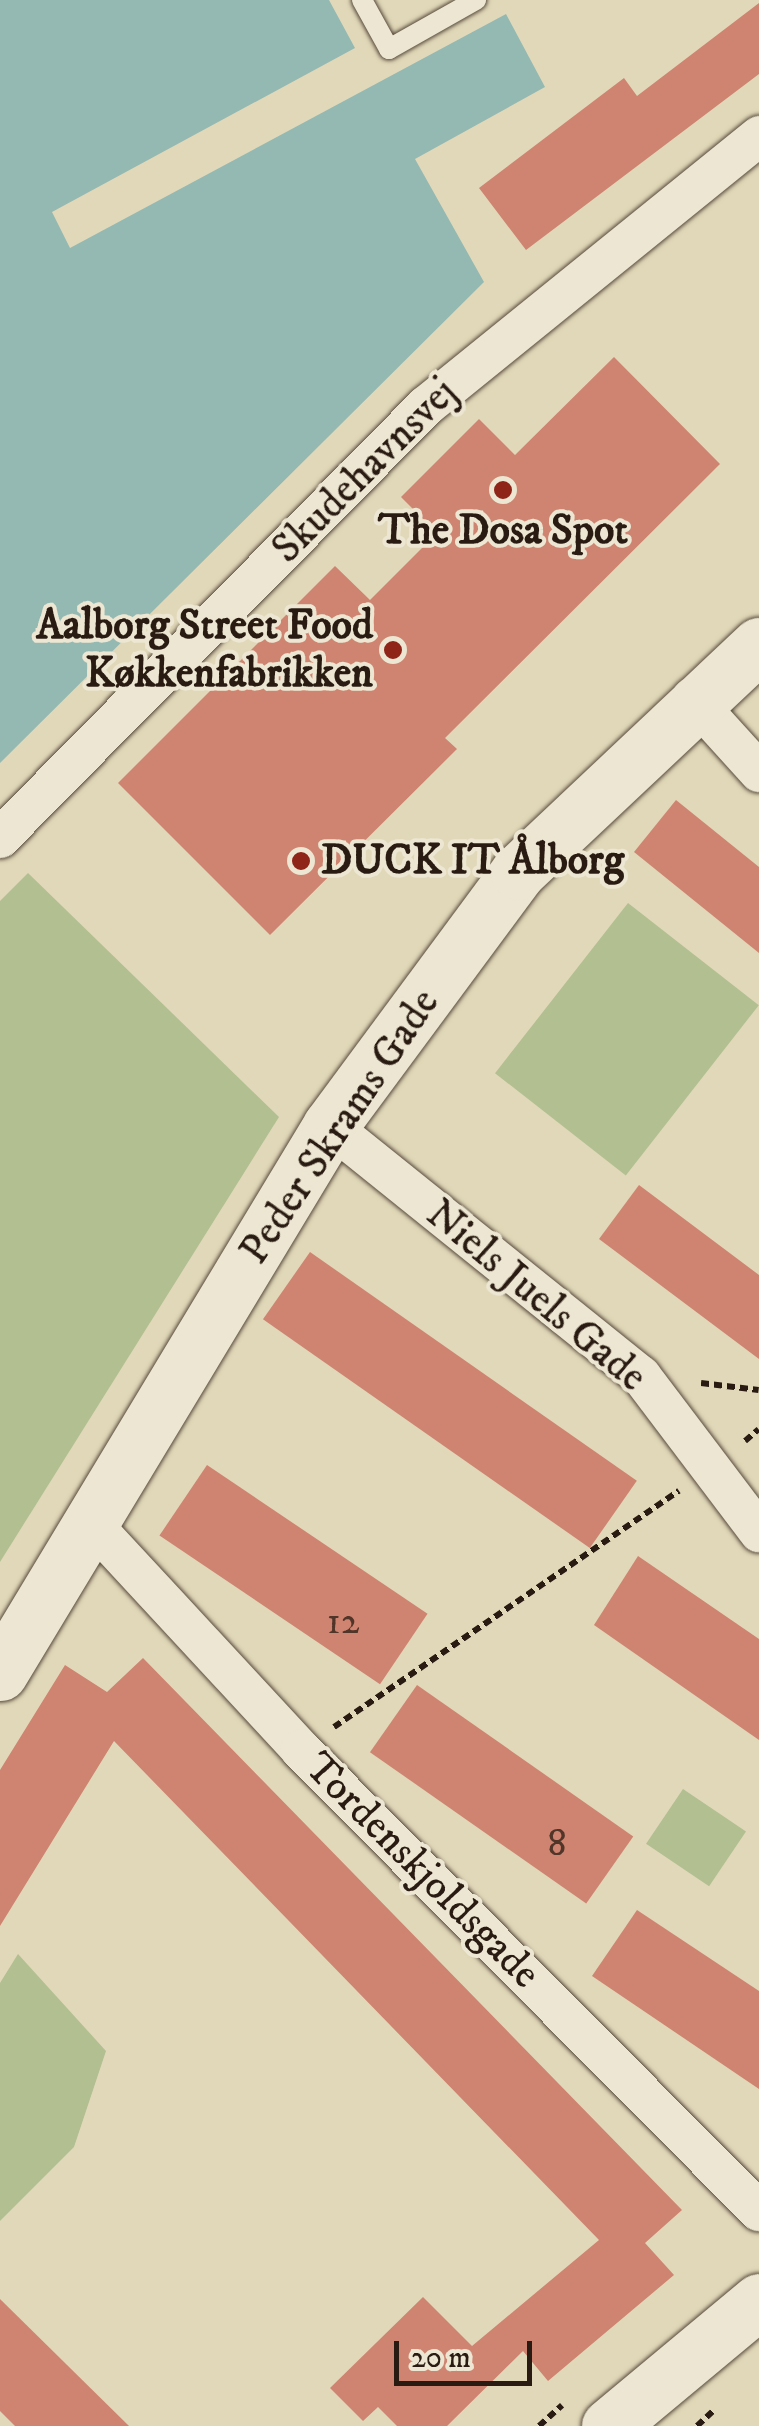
<!DOCTYPE html>
<html>
<head>
<meta charset="utf-8">
<style>
	body { margin:0 }
	#map { position:relative; width:759px; height:2426px; overflow:hidden; background:#e1d8b9; font-family:"IM FELL DW Pica",serif }
	div>[style] { position:absolute }
	[style*='--x'] { left:calc(var(--x)*1px); top:calc(var(--y)*1px); width:calc(var(--w)*1px); rotate:calc(var(--a)*1deg) }
	.green>* { inset:0; background:#b2bf90; transform-origin:0 0 }
	.water>* { inset:0; background:#94b9b2 }
	.building>* { inset:0; background:#ce8470; transform-origin:0 0 }
	.path>* { height:6px; margin-top:-3px; transform-origin:0; background:repeating-linear-gradient(90deg,#291b11 0 8px,transparent 0 13px) }
	.roads { filter:drop-shadow(0 0 2px #574a3b) drop-shadow(0 0 2px #574a3b) }
	.lane>* { height:20px; margin:-10px; padding:0 10px; transform-origin:10px; border-radius:10px; background:#ece6d2 }
	.street>* { height:40px; margin:-20px; padding:0 20px; transform-origin:20px; border-radius:20px; background:#ece6d2 }
	.secondary>* { height:55px; margin:-27.5px; padding:0 27.5px; transform-origin:27.5px; border-radius:27.5px; background:#ece6d2 }
	.dots>* { width:28px; height:28px; translate:-50% -50%; box-sizing:border-box; border:5px solid #ece6d2; border-radius:50% }
	span { translate:-50% -50%; white-space:nowrap; text-align:center; line-height:1.15; -webkit-text-stroke:8px #ece6d2; paint-order:stroke }
	.number-label { font-size:38px; color:#523529 }
	.number-label span { -webkit-text-stroke-width:0 }
	.street-label { font-size:42px; color:#291b11 }
	.poi-label { font-size:42px; color:#291b11; font-weight:700 }
	.right { translate:-100% -50%; text-align:right }
	.left { translate:0 -50%; text-align:left }
	.scale { position:absolute; left:394px; top:2341px; width:138px; height:45px; box-sizing:border-box; border:5px solid #291b11; border-top:0; padding-left:12px; font-size:30px; line-height:35px; white-space:nowrap; color:#291b11; -webkit-text-stroke:8px #ece6d2; paint-order:stroke }
</style>
</head>
<body>
<div id="map">
	<div class="green">
		<div style="clip-path:polygon(28px 873px,279px 1117px,0 1562px,0 901px)"></div>
		<div style="left:628px;top:903px;width:166px;height:216px;rotate:38deg"></div>
		<div style="left:683px;top:1789px;width:76px;height:66px;rotate:34deg"></div>
		<div style="clip-path:polygon(18px 1954px,106px 2051px,74px 2147px,0 2221px,0 1983px)"></div>
	</div>
	<div class="water">
		<div style="clip-path:polygon(0 0,329px 0,355px 48px,52px 212px,70px 248px,506px 14px,545px 87px,415px 159px,484px 282px,0 763px)"></div>
	</div>
	<div class="building">
		<div style="clip-path:polygon(759px 3px,759px 74px,526px 250px,479px 188px,624px 78px,637px 96px)"></div>
		<div style="clip-path:polygon(614px 357px,720px 464px,445px 738px,457px 749px,270px 935px,118px 783px,335px 566px,370px 600px,437px 533px,401px 497px,479px 419px,515px 455px)"></div>
		<div style="clip-path:polygon(676px 800px,759px 867px,759px 953px,634px 852px)"></div>
		<div style="clip-path:polygon(639px 1185px,759px 1275px,759px 1359px,599px 1239px)"></div>
		<div style="left:310px;top:1252px;width:399px;height:82px;rotate:35deg"></div>
		<div style="left:207px;top:1465px;width:266px;height:85px;rotate:34deg"></div>
		<div style="clip-path:polygon(638px 1556px,759px 1639px,759px 1740px,594px 1625px)"></div>
		<div style="clip-path:polygon(143px 1658px,682px 2210px,645px 2243px,674px 2275px,548px 2381px,523px 2351px,447px 2426px,397px 2426px,378px 2407px,363px 2421px,330px 2388px,423px 2297px,472px 2346px,599px 2240px,114px 1741px,0 1926px,0 1770px,65px 1665px,107px 1692px)"></div>
		<div style="left:417px;top:1685px;width:264px;height:82px;rotate:35deg"></div>
		<div style="clip-path:polygon(637px 1910px,759px 1991px,759px 2089px,592px 1976px)"></div>
		<div style="clip-path:polygon(0 2299px,129px 2426px,15px 2426px,0 2411px)"></div>
	</div>
	<div class="path">
		<div style="--x:701;--y:1383;--w:58;--a:6.9"></div>
		<div style="--x:745;--y:1441;--w:18;--a:-41"></div>
		<div style="--x:334;--y:1727;--w:418;--a:-34.4"></div>
		<div style="--x:539;--y:2426;--w:31;--a:-42"></div>
		<div style="--x:697;--y:2426;--w:23;--a:-43"></div>
	</div>
	<div class="roads">
		<div class="lane">
			<div style="--x:362;--y:0;--w:56;--a:61.1"></div>
			<div style="--x:389;--y:49;--w:100;--a:-29.4"></div>
		</div>
		<div class="street">
			<div style="--x:692;--y:698;--w:100;--a:47.8"></div>
			<div style="--x:0;--y:838;--w:607;--a:-45.4"></div>
			<div style="--x:426;--y:406;--w:429;--a:-39"></div>
			<div style="--x:330;--y:1126;--w:399;--a:38.8"></div>
			<div style="--x:641;--y:1376;--w:196;--a:52.9"></div>
			<div style="--x:92;--y:1524;--w:308;--a:47.2"></div>
			<div style="--x:301;--y:1750;--w:650;--a:45.19"></div>
		</div>
		<div class="secondary">
			<div style="--x:0;--y:1673;--w:639;--a:-58.9"></div>
			<div style="--x:330;--y:1126;--w:316;--a:-53.5"></div>
			<div style="--x:518;--y:872;--w:331;--a:-43.3"></div>
			<div style="--x:609;--y:2426;--w:195;--a:-39.8"></div>
		</div>
	</div>
	<div class="dots">
		<div style="left:503px;top:490px;background:#8f2418"></div>
		<div style="left:393px;top:650px;background:#8f2418"></div>
		<div style="left:301px;top:861px;background:#8f2418"></div>
	</div>
	<div class="number-label">
		<span style="left:343px;top:1623px">12</span>
		<span style="left:557px;top:1845px">8</span>
	</div>
	<div class="street-label">
		<span style="left:365px;top:471px;rotate:-45deg">Skudehavnsvej</span>
		<span style="left:340px;top:1127px;rotate:-56deg">Peder Skrams Gade</span>
		<span style="left:536px;top:1296px;rotate:40deg">Niels Juels Gade</span>
		<span style="left:422px;top:1871px;rotate:45deg">Tordenskjoldsgade</span>
	</div>
	<div class="poi-label">
		<span style="left:503px;top:531px">The Dosa Spot</span>
		<span class="right" style="left:373px;top:650px">Aalborg Street Food<br>Køkkenfabrikken</span>
		<span class="left" style="left:321px;top:861px">DUCK IT Ålborg</span>
	</div>
	<div class="scale">20 m</div>
</div>
</body>
</html>
